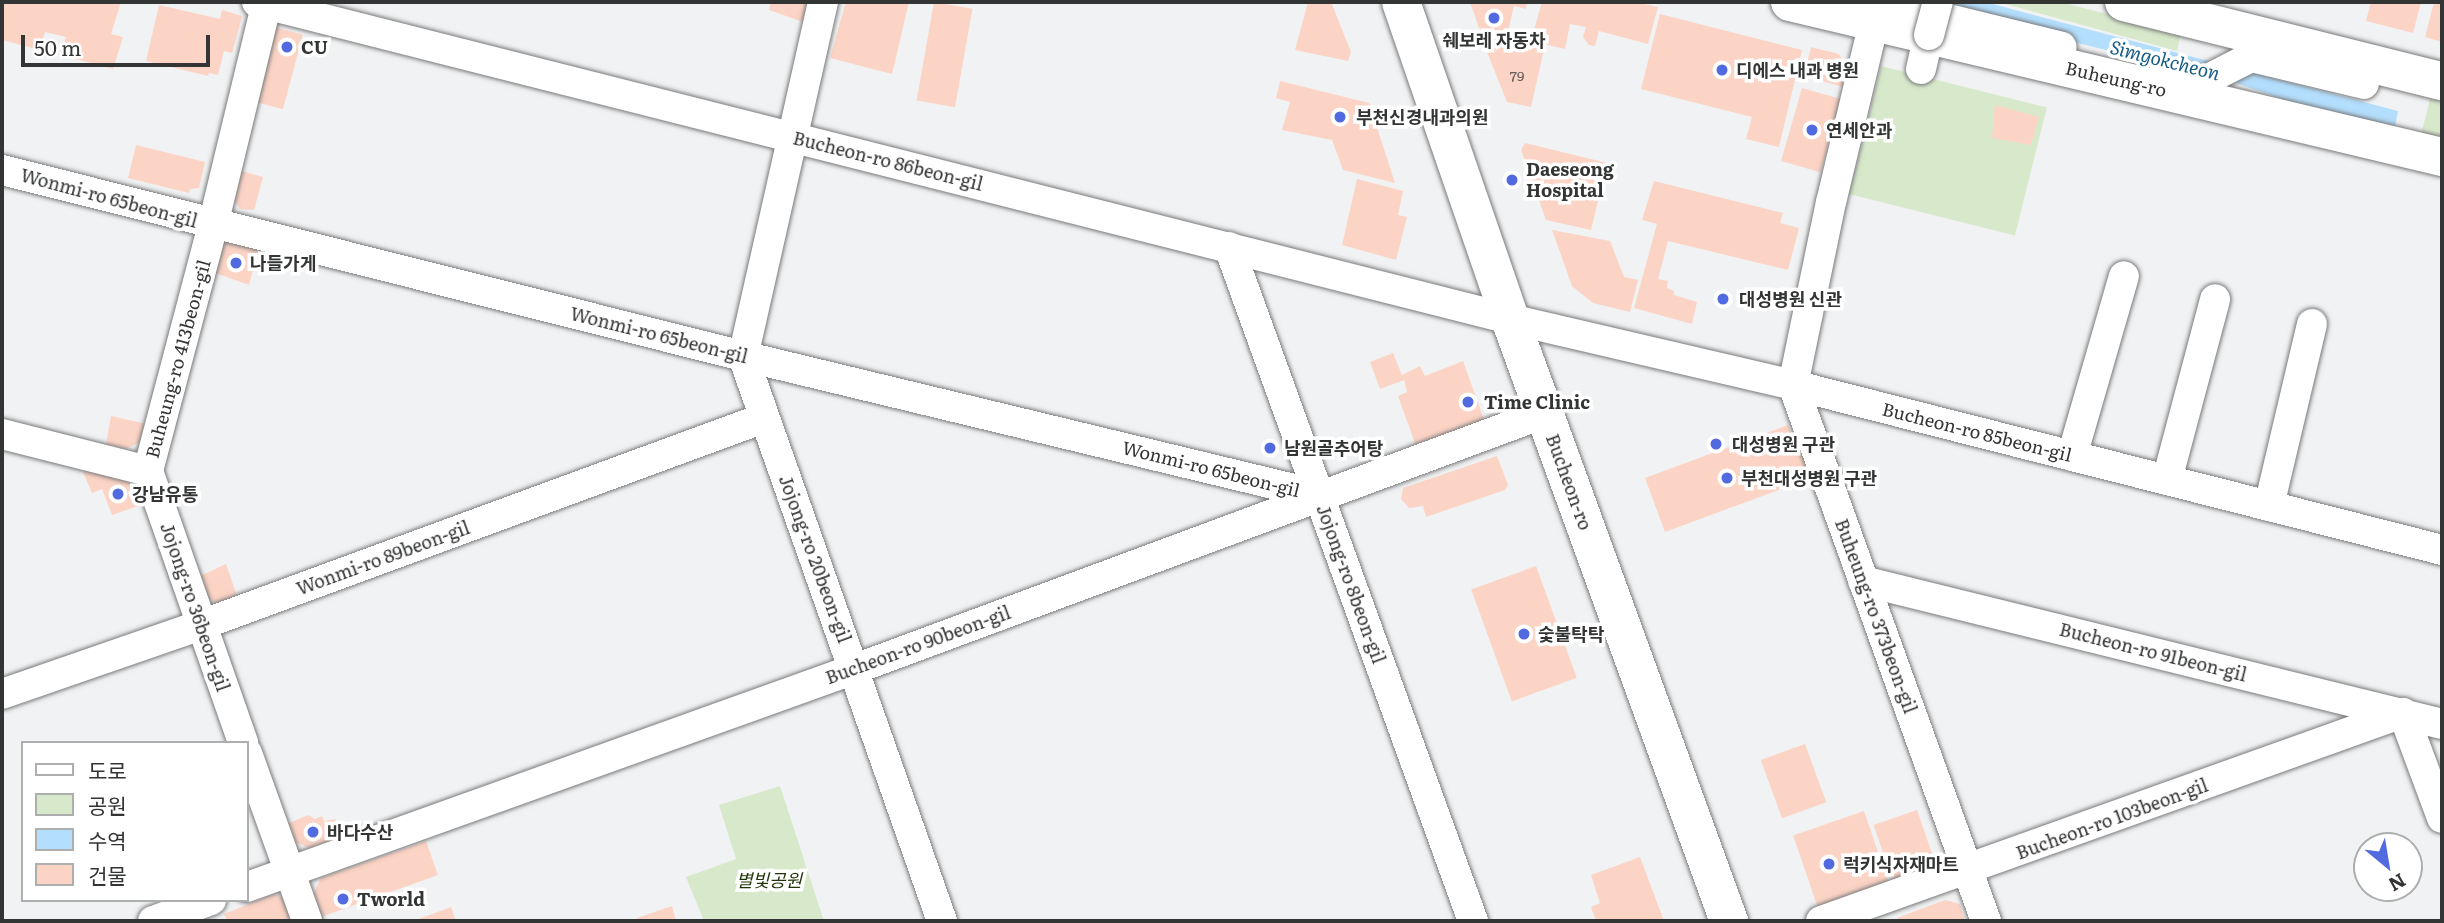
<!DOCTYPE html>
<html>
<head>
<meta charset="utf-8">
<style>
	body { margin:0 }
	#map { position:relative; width:2444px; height:923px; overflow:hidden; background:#f1f2f3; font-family:Literata,"Noto Sans KR",serif }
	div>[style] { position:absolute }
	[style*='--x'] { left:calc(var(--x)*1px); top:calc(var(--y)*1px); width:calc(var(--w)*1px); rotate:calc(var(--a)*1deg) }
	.green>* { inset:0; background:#d8e9cb; transform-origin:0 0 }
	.water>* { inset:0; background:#b3defc }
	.building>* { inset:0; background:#fcd4c5; transform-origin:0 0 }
	.roads { filter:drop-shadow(0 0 2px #797a7c) drop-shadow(0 0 2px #797a7c) }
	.street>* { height:30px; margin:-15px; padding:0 15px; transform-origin:15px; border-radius:15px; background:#fff }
	.secondary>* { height:38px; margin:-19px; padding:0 19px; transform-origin:19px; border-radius:19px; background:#fff }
	.primary>* { height:38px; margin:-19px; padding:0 19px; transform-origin:19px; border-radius:19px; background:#fff }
	.bridges { filter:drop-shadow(0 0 2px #797a7c) drop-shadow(0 0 2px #797a7c) }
	.street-bridge>* { height:30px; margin:-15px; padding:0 15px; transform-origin:15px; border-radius:15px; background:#fff }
	.dots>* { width:19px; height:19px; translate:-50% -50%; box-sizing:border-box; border:4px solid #fff; border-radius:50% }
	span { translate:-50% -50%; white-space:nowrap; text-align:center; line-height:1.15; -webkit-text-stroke:7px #fff; paint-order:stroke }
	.number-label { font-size:14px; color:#655c58 }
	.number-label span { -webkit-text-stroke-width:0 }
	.poi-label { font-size:18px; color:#333434; font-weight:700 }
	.left { translate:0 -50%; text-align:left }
	.street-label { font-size:18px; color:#333434 }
	.park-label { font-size:18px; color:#1f3306; font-style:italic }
	.water-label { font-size:19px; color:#185d84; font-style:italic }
	.frame { position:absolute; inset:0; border:4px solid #333434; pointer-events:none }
	.legend { position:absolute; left:21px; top:741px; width:228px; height:161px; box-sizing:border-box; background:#fff; border:2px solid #adaeae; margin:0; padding:9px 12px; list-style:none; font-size:21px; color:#333434 }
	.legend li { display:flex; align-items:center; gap:14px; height:35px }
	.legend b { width:35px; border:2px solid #adaeae }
	.north { position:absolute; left:2353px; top:832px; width:70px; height:70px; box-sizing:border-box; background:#fff; border:2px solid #adaeae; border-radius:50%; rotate:150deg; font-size:19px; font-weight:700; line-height:28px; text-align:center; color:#333434 }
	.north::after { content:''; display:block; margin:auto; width:24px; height:32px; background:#526adf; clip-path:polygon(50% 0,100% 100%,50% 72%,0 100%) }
	.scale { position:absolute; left:21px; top:35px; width:189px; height:32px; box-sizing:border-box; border:4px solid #333434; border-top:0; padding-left:9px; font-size:21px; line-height:24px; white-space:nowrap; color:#333434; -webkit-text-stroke:5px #fff; paint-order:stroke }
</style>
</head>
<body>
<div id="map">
	<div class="green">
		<div style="clip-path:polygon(1998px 2px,2060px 2px,2181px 33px,2177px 51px)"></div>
		<div style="left:1881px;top:66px;width:171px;height:132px;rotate:14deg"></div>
		<div style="clip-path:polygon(2435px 79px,2442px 81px,2442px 156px,2417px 151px)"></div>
		<div style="clip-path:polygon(780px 786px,824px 921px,704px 921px,686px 877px,736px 859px,719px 805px)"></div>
	</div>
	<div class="water">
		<div style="clip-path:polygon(1880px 2px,1985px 2px,2398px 111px,2395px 127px,2291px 102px,2224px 79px,1997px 23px)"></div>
	</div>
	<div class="building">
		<div style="clip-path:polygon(2px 2px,121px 2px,111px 34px,123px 37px,113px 69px,61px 55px,66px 37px,45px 32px,40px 50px,2px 40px)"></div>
		<div style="clip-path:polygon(771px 2px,811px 2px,806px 23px,769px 10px)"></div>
		<div style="clip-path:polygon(846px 2px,909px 2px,892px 74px,830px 58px)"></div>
		<div style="left:934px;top:2px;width:39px;height:100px;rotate:10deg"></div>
		<div style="clip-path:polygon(1308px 2px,1331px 2px,1351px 52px,1348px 61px,1295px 50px)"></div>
		<div style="clip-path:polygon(1470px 2px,1527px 2px,1526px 9px,1514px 6px,1507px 36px,1479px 28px)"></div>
		<div style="clip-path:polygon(1542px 2px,1635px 2px,1658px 7px,1648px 44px,1599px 31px,1595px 46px,1589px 45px,1583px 37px,1586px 27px,1570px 24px,1565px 49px,1531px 41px)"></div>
		<div style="clip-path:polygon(2371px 2px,2421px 2px,2413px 33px,2366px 21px)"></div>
		<div style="clip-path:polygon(2434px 2px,2442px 2px,2442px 42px,2425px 37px)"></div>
		<div style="clip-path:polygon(159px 5px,220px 19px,222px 10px,242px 16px,232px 53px,224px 51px,218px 75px,209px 73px,208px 76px,146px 61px)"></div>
		<div style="clip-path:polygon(1660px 14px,1802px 50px,1779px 147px,1746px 139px,1752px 117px,1641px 89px)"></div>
		<div style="left:270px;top:26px;width:34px;height:77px;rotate:15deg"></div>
		<div style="clip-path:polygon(1489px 35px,1544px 49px,1531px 107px,1507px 102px,1485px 47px)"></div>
		<div style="clip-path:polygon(1811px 47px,1839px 54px,1848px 68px,1843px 87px,1804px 76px)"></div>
		<div style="clip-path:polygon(1280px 81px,1369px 103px,1395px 183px,1343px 170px,1332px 140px,1282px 130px,1290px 102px,1276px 98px)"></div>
		<div style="left:1802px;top:88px;width:41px;height:76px;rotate:16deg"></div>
		<div style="clip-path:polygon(1995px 105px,2039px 117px,2031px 145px,1992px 138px)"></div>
		<div style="clip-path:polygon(1525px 143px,1607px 163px,1591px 230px,1546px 220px,1521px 150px)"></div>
		<div style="clip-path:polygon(136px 145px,205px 162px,199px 188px,190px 189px,189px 193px,128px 178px)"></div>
		<div style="clip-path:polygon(231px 168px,263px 177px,254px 210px,240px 209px,232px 197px)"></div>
		<div style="clip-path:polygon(1357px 179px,1403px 191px,1398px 215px,1407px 217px,1396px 260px,1342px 245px)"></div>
		<div style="clip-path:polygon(1654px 181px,1783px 213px,1780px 223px,1799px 228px,1788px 270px,1668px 241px,1658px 279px,1668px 281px,1667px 288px,1674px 291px,1674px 295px,1697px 302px,1692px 324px,1634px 308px,1657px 224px,1642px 220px)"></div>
		<div style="clip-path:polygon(1552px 230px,1610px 241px,1624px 277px,1638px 280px,1630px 312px,1593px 303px,1572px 286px)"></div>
		<div style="clip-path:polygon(229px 238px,259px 247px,249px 285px,207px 270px,212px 249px)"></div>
		<div style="clip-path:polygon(1393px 353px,1402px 375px,1420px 366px,1425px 376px,1463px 361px,1486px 425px,1416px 446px,1398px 396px,1407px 392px,1404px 380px,1380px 389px,1370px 362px)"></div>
		<div style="clip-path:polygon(111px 416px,147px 424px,145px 440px,125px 449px,106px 444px)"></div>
		<div style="clip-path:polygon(1788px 425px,1797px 447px,1802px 446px,1809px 467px,1804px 469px,1808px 479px,1665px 532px,1645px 478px)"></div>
		<div style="clip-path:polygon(1497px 456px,1508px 485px,1505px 490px,1426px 517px,1423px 506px,1409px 508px,1401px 499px,1403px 488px)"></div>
		<div style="clip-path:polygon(93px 468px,126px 477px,140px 489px,144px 504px,112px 515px,102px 489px,92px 493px,83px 472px)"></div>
		<div style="clip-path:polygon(226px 564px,238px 599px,223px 605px,205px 598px,198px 577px)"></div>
		<div style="left:1536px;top:566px;width:119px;height:69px;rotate:70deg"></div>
		<div style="left:1805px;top:744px;width:62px;height:47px;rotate:70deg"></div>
		<div style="left:1917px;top:810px;width:65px;height:46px;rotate:71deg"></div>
		<div style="left:1864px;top:811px;width:77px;height:75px;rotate:71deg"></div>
		<div style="clip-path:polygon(308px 815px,315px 819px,322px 816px,324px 821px,336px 819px,342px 836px,310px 848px,294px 842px,287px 824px)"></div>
		<div style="clip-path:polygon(426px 841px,438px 875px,321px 917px,313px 895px,321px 878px)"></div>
		<div style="clip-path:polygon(1640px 857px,1664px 921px,1596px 921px,1591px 907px,1600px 903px,1591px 875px)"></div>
		<div style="clip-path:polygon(274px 894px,288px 900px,295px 921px,227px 921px,224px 914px)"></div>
		<div style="clip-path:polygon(1945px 900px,1960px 904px,1965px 921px,1898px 921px,1897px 918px)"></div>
		<div style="clip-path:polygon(672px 906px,676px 921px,638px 921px,637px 918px)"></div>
		<div style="clip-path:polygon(451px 907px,456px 921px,413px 921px)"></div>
	</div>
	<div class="roads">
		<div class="street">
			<div style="--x:257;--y:2;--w:1292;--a:14.2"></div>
			<div style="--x:1510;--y:319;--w:291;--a:13.1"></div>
			<div style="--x:1793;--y:385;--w:670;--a:14.26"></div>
			<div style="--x:823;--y:2;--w:363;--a:102.7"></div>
			<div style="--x:743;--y:356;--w:599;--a:70.6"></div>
			<div style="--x:1879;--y:2;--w:188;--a:13.8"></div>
			<div style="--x:1874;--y:22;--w:185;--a:103.4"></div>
			<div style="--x:1831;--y:202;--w:187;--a:101.7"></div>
			<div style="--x:1793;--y:385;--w:570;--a:70.2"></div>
			<div style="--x:1921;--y:69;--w:35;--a:-77"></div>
			<div style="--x:2164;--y:73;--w:39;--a:13"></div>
			<div style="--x:2202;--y:82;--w:55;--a:-27"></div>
			<div style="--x:2251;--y:57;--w:116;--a:13.4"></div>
			<div style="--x:2;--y:170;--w:764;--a:14.09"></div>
			<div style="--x:743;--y:356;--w:593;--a:13.57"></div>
			<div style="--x:1229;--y:247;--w:717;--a:70.1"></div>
			<div style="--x:2;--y:434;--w:151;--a:14.2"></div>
			<div style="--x:2072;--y:456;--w:187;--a:-73.9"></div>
			<div style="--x:148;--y:471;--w:254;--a:-75.2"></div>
			<div style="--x:213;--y:225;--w:229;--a:-76.4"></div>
			<div style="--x:148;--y:471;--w:288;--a:70.7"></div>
			<div style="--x:2167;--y:480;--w:187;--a:-75.1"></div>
			<div style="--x:2269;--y:506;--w:187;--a:-76.7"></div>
			<div style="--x:1863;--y:581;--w:596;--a:13.87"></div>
			<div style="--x:2;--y:694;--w:211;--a:-19.1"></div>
			<div style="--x:201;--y:625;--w:600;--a:-20.19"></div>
			<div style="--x:247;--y:753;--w:178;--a:70.3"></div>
			<div style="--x:247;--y:887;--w:646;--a:-19.73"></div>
			<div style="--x:855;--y:669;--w:736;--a:-20.36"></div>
			<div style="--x:153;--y:921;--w:62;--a:-19.9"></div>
			<div style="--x:1821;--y:921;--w:618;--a:-19.67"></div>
			<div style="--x:2403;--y:713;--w:112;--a:69.6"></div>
		</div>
		<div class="secondary">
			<div style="--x:1790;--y:2;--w:670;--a:13.37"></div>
			<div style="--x:2124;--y:2;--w:328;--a:14"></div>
		</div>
		<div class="primary">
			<div style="--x:1401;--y:2;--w:335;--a:71"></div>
			<div style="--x:1510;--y:319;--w:641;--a:70.01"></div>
		</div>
	</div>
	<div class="bridges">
		<div class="street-bridge">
			<div style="--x:1929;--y:35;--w:34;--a:-75"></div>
		</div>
	</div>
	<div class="dots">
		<div style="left:1494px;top:18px;background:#526adf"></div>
		<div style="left:287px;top:47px;background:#526adf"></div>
		<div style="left:1722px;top:70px;background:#526adf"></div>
		<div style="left:1340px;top:117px;background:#526adf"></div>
		<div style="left:1812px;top:130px;background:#526adf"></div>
		<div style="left:1512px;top:180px;background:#526adf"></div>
		<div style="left:236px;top:263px;background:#526adf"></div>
		<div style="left:1723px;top:299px;background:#526adf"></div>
		<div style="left:1468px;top:402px;background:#526adf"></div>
		<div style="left:1716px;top:444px;background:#526adf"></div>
		<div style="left:1270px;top:448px;background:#526adf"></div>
		<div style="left:1727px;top:478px;background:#526adf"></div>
		<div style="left:118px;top:494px;background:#526adf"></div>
		<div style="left:1524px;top:634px;background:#526adf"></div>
		<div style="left:313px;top:832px;background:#526adf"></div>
		<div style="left:1829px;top:864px;background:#526adf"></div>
		<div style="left:343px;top:899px;background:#526adf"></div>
	</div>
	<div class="number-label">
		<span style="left:1517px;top:75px">79</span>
	</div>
	<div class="poi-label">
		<span style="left:1494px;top:40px">쉐보레 자동차</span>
		<span class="left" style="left:301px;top:47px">CU</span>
		<span class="left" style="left:1736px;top:70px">디에스 내과 병원</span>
		<span class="left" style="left:1356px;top:117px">부천신경내과의원</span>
		<span class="left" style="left:1826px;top:130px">연세안과</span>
		<span class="left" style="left:1526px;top:180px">Daeseong<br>Hospital</span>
		<span class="left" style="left:250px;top:263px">나들가게</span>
		<span class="left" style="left:1739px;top:299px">대성병원 신관</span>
		<span class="left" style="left:1484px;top:402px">Time Clinic</span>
		<span class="left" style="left:1732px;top:444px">대성병원 구관</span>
		<span class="left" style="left:1284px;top:448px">남원골추어탕</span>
		<span class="left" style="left:1741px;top:478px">부천대성병원 구관</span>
		<span class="left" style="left:132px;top:494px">강남유통</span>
		<span class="left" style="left:1538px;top:634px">숯불탁탁</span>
		<span class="left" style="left:327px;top:832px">바다수산</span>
		<span class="left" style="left:1843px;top:864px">럭키식자재마트</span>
		<span class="left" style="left:357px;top:899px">Tworld</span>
	</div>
	<div class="street-label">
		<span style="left:2116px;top:79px;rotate:13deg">Buheung-ro</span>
		<span style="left:888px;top:161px;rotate:14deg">Bucheon-ro 86beon-gil</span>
		<span style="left:109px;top:198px;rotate:15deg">Wonmi-ro 65beon-gil</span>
		<span style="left:659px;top:335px;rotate:14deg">Wonmi-ro 65beon-gil</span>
		<span style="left:178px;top:359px;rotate:-75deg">Buheung-ro 413beon-gil</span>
		<span style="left:1977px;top:432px;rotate:14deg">Bucheon-ro 85beon-gil</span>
		<span style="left:1211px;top:469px;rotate:14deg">Wonmi-ro 65beon-gil</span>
		<span style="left:1569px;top:482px;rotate:70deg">Bucheon-ro</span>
		<span style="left:383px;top:558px;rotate:-20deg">Wonmi-ro 89beon-gil</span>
		<span style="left:815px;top:559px;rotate:70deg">Jojong-ro 20beon-gil</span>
		<span style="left:1351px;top:584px;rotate:70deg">Jojong-ro 8beon-gil</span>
		<span style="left:195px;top:607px;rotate:71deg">Jojong-ro 36beon-gil</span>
		<span style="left:1876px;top:616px;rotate:70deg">Buheung-ro 373beon-gil</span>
		<span style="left:918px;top:645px;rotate:-20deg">Bucheon-ro 90beon-gil</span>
		<span style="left:2153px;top:652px;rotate:14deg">Bucheon-ro 91beon-gil</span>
		<span style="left:2112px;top:819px;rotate:-20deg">Bucheon-ro 103beon-gil</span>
	</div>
	<div class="park-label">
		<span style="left:769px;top:880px">별빛공원</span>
	</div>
	<div class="water-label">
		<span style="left:2165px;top:60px;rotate:14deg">Simgokcheon</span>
	</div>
	<div class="frame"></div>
	<ul class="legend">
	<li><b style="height:9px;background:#fff"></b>도로</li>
	<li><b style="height:19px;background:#d8e9cb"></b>공원</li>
	<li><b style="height:19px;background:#b3defc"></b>수역</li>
	<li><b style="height:19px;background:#fcd4c5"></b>건물</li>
	</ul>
	<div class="north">N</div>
	<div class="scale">50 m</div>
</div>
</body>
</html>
